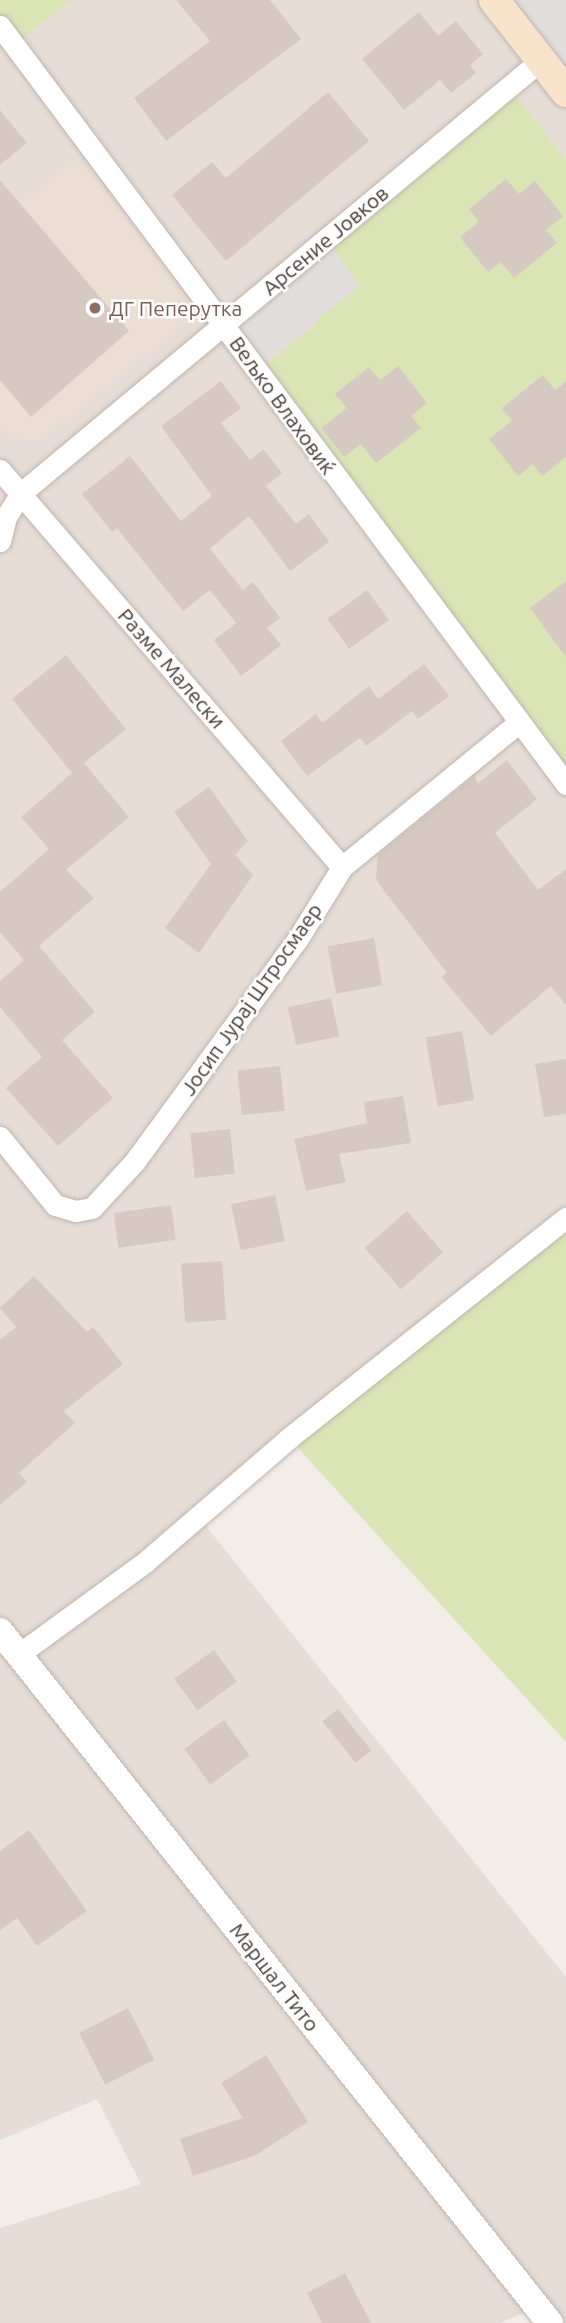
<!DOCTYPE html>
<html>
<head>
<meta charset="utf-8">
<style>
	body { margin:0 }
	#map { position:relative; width:566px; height:2323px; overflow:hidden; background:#f3ede8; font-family:Ubuntu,sans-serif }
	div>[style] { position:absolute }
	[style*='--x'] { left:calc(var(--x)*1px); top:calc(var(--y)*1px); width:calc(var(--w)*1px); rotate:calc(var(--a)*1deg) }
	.residential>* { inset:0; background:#e6ddd7 }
	.education>* { inset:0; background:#ebded3 }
	.green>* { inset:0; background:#dae4b4 }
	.parking>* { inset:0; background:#e1dedd; transform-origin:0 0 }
	.building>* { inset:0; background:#d6c9c2; transform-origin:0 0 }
	.roads { filter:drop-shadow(0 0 2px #c0b5ae) drop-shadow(0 0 2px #c0b5ae) }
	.minor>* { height:21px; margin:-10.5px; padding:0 10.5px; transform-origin:10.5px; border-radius:10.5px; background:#fff }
	.tertiary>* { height:26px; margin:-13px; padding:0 13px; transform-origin:13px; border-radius:13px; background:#fff }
	.secondary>* { height:30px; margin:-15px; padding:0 15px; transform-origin:15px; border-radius:15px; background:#fae3cb }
	.dots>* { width:19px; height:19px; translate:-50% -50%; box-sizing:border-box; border:4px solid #fff; border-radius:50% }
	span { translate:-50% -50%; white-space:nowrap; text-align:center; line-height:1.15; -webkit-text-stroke:5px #fff; paint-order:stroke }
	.street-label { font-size:21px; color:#453c37 }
	.education-label { font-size:21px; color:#785e54 }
	.left { translate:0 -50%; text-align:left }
</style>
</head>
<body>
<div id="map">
	<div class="residential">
		<div style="clip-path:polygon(0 0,566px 0,566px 1218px,198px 1516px,566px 1977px,566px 2323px,550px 2323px,536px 2307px,500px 2323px,0 2323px,0 2228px,141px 2184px,97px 2099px,0 2140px)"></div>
	</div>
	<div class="education">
		<div style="clip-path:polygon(77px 159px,193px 296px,188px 321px,40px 440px,13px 439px,0 423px,0 221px)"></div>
	</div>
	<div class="green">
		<div style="clip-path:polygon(0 0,71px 0,15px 45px,0 26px)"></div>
		<div style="clip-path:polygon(509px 87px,566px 161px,566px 784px,259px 370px,317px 323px,325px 239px)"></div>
		<div style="clip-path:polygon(566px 1218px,566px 1742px,289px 1438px)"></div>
	</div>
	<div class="parking">
		<div style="clip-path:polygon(494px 0,566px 1px,566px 92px)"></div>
		<div style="left:325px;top:239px;width:59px;height:132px;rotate:53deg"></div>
	</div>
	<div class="building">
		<div style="clip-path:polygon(176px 0,270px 0,301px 39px,166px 141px,134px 98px,210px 41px)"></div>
		<div style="clip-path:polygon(419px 12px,438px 36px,456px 21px,483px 54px,470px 65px,476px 73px,451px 93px,440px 80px,404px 110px,362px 59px)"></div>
		<div style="clip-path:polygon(328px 92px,369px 141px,226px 261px,172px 195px,212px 162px,226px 178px)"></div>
		<div style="clip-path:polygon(0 110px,27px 143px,0 165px)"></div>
		<div style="clip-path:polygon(506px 179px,519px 194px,535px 181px,563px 216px,546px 230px,557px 243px,514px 278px,501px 262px,488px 272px,460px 237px,479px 222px,469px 209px)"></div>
		<div style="clip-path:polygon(0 180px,129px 331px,31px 417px,0 380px)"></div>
		<div style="clip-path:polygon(398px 366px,427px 403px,411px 416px,421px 428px,376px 463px,361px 444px,344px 457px,321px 428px,347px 408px,335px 394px,369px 367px,380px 380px)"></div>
		<div style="clip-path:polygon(543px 375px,555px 390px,566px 381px,566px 457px,542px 476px,533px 464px,518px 476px,489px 439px,512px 421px,502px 408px)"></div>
		<div style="clip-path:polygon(221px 381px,241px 408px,221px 423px,250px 460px,263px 449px,282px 473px,266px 486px,296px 524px,309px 514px,329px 542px,290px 571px,249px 516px,210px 549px,243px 590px,253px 582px,280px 618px,267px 628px,281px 645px,241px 676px,214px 640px,236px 623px,210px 590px,183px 611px,117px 528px,112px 532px,82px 494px,130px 456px,181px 521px,212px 496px,161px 426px)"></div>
		<div style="clip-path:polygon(566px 581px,566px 657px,530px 608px)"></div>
		<div style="left:367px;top:590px;width:37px;height:49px;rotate:54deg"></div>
		<div style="clip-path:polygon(66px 655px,126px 729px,84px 763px,129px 817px,66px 870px,94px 898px,39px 946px,95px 1012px,62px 1040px,113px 1098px,58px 1146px,6px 1088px,42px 1057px,0 1007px,0 981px,24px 960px,0 932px,0 892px,49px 849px,21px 817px,72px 773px,12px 699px)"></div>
		<div style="clip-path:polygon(424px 664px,449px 696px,418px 719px,412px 711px,366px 746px,360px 738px,307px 776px,281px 741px,316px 714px,322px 723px,369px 686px,378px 699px)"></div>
		<div style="clip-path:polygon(507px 760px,537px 799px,495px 833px,538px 890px,566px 869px,566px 1005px,551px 986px,491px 1036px,441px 977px,447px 973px,376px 880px,378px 855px,474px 776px,478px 783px)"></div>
		<div style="clip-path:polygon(209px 787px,248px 841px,235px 855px,253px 875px,199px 953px,165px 928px,211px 864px,174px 812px)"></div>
		<div style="left:374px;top:938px;width:48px;height:47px;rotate:80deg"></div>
		<div style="left:331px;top:998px;width:39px;height:44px;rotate:78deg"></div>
		<div style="left:462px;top:1031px;width:70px;height:37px;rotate:80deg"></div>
		<div style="clip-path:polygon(566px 1059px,566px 1114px,544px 1117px,535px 1064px)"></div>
		<div style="left:280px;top:1066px;width:45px;height:43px;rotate:84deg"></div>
		<div style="clip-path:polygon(403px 1096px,411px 1143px,339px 1154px,346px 1182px,306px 1191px,294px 1139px,367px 1123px,364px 1102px)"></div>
		<div style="left:230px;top:1129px;width:45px;height:40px;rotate:84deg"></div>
		<div style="left:275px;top:1195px;width:47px;height:45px;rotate:78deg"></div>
		<div style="left:171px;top:1205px;width:35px;height:58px;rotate:82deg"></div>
		<div style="left:407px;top:1211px;width:55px;height:56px;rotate:49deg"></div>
		<div style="left:222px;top:1261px;width:59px;height:41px;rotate:86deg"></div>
		<div style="clip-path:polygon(34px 1276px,87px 1332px,93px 1327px,123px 1364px,64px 1411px,75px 1423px,19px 1473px,27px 1482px,0 1505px,0 1340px,16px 1327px,0 1308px)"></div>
		<div style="left:214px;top:1650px;width:39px;height:49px;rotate:54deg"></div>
		<div style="left:338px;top:1709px;width:53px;height:20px;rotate:51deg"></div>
		<div style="left:224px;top:1720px;width:44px;height:49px;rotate:54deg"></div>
		<div style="clip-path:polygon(29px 1830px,87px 1911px,37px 1946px,17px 1918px,0 1930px,0 1851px)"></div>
		<div style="left:128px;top:2008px;width:58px;height:55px;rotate:63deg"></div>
		<div style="clip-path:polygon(266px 2055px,308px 2122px,254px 2156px,193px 2176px,180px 2139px,243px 2118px,221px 2083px)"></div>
		<div style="clip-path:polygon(345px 2273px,371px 2323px,322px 2323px,307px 2293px)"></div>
	</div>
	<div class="roads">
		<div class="minor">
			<div style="--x:0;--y:26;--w:946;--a:53.25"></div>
			<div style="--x:0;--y:470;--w:524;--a:49.26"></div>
			<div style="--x:0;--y:541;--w:25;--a:-76"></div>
			<div style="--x:6;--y:517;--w:28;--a:-58"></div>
			<div style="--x:21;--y:493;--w:677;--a:-39.78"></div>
			<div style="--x:0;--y:1137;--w:87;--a:51"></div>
			<div style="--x:55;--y:1205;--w:22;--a:16"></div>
			<div style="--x:76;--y:1211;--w:16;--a:-11"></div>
			<div style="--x:92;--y:1208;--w:64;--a:-47.5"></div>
			<div style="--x:135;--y:1161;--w:274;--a:-53.8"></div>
			<div style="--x:297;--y:940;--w:86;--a:-58.3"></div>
			<div style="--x:342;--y:867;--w:227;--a:-39.3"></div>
			<div style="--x:19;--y:1654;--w:156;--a:-36.1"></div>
			<div style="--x:145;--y:1562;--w:190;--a:-40.7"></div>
			<div style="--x:289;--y:1438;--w:354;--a:-38.5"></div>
		</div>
		<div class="tertiary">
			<div style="--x:0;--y:1631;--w:884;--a:51.52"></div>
		</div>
		<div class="secondary">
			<div style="--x:494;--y:0;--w:117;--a:52"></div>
		</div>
	</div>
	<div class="dots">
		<div style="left:95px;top:308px;background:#8d6e63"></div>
	</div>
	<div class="street-label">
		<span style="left:325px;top:240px;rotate:-40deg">Арсение Јовков</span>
		<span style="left:283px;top:405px;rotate:54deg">Вељко Влаховиќ</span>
		<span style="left:172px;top:668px;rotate:49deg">Разме Малески</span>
		<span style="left:251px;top:999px;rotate:-55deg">Јосип Јурај Штросмаер</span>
		<span style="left:275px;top:1977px;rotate:52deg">Маршал Тито</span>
	</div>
	<div class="education-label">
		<span class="left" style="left:109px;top:308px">ДГ Пеперутка</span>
	</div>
</div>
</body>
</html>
